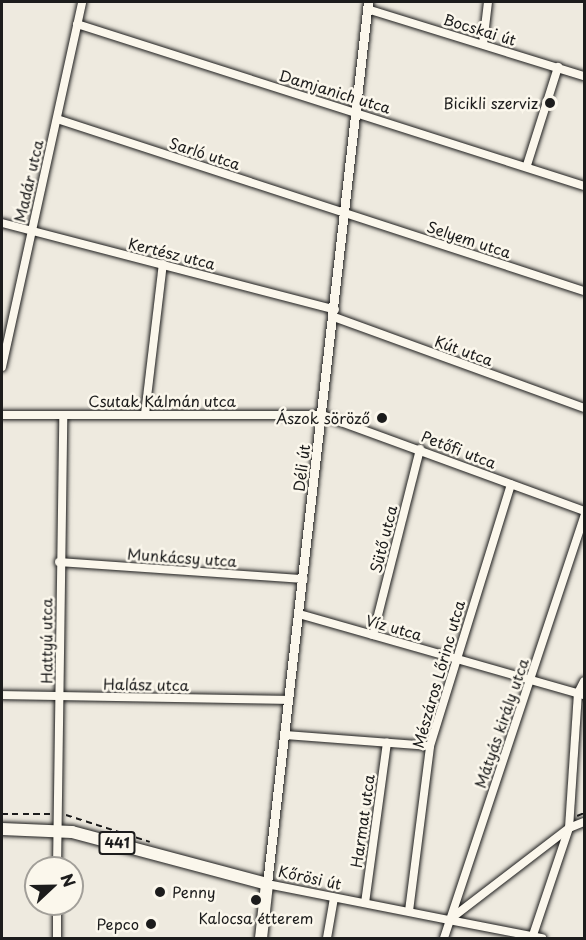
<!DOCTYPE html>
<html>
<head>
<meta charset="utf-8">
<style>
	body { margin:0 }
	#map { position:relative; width:586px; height:940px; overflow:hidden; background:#eeeadf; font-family:"Playpen Sans",sans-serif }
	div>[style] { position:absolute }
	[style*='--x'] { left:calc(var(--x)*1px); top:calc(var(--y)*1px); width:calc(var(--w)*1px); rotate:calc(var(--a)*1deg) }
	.path>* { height:1.5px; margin-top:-0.75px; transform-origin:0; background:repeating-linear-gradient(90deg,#1c1c1c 0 6px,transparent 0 10.5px) }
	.roads { filter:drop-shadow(0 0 2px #1c1c1c) drop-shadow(0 0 2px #1c1c1c) }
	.minor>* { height:8px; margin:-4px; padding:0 4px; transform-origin:4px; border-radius:4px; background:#fbf7ec }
	.tertiary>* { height:9px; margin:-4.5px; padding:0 4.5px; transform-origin:4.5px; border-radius:4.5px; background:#fbf7ec }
	.primary>* { height:12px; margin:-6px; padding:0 6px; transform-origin:6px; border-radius:6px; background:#fbf7ec }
	.dots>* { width:16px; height:16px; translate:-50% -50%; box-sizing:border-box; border:3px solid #fbf7ec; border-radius:50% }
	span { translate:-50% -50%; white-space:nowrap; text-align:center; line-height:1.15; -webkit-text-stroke:5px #fbf7ec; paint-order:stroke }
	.shield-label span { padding:2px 4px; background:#fbf7ec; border:2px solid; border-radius:4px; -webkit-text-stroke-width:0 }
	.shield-label { font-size:14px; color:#1c1c1c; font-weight:700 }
	.street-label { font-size:15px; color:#1c1c1c }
	.poi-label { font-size:15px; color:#1c1c1c }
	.right { translate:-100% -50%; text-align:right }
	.left { translate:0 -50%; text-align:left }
	.frame { position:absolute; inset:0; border:3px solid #1c1c1c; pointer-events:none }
	.north { position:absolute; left:24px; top:856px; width:60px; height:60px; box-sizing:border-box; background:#fbf7ec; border:2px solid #a29f99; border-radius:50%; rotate:68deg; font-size:16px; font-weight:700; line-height:24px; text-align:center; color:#1c1c1c }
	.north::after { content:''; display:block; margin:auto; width:21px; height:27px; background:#1c1c1c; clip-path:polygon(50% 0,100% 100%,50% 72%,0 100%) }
</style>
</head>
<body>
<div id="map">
	<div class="path">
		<div style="--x:2;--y:814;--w:48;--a:0"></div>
		<div style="--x:66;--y:815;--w:88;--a:17.8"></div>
		<div style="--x:577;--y:816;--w:8;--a:-23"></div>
	</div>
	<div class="roads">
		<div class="minor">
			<div style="--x:367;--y:9;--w:227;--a:17.2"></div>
			<div style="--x:77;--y:24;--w:532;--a:17.72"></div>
			<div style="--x:483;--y:44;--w:42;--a:-83.2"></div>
			<div style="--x:57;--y:119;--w:554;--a:18.08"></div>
			<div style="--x:527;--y:165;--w:103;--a:-72.4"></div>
			<div style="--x:2;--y:223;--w:344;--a:14.6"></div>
			<div style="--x:334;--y:317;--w:266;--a:20"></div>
			<div style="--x:2;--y:367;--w:374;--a:-77.6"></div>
			<div style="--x:145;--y:414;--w:151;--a:-83.2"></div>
			<div style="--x:2;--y:415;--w:320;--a:0"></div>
			<div style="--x:322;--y:415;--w:279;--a:20.1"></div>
			<div style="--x:59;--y:562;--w:245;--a:4"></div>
			<div style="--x:299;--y:614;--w:296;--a:15.9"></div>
			<div style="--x:373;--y:635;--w:192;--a:-75.8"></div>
			<div style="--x:2;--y:695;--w:287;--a:1"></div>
			<div style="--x:286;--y:735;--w:144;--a:4.4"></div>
			<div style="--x:57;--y:868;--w:453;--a:-89.2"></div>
			<div style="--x:267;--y:884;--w:186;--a:11.2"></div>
			<div style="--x:449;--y:920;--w:151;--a:-37.5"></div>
			<div style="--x:569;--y:828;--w:16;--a:-22"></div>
			<div style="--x:365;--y:903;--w:162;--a:-82.2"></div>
			<div style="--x:57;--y:904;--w:34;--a:90"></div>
			<div style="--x:409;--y:911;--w:166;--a:-82.7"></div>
			<div style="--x:430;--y:746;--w:274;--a:-72.8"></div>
			<div style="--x:449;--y:920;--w:95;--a:11"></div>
			<div style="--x:327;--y:938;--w:41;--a:-80.1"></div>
			<div style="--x:444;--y:938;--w:445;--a:-71.6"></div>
			<div style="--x:532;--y:938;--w:116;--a:-71.4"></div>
			<div style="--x:569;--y:828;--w:135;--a:-86.2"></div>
			<div style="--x:578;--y:693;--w:13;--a:-63"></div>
		</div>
		<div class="tertiary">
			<div style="--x:267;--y:884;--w:888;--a:-83.47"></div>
		</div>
		<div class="primary">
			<div style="--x:2;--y:829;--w:70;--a:2.5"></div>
			<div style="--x:72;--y:832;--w:202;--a:14.9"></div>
			<div style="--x:267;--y:884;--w:54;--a:96.3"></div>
		</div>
	</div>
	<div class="dots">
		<div style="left:550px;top:103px;background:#1c1c1c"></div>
		<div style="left:382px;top:418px;background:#1c1c1c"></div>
		<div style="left:160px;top:892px;background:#1c1c1c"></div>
		<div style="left:256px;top:900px;background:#1c1c1c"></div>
		<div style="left:151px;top:924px;background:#1c1c1c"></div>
	</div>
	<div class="shield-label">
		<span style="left:117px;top:843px">441</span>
	</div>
	<div class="street-label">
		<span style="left:480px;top:29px;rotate:17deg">Bocskai út</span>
		<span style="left:335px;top:91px;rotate:17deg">Damjanich utca</span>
		<span style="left:205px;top:153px;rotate:18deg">Sarló utca</span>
		<span style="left:28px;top:181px;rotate:-77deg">Madár utca</span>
		<span style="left:469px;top:239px;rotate:18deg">Selyem utca</span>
		<span style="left:172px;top:253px;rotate:14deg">Kertész utca</span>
		<span style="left:464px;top:350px;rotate:20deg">Kút utca</span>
		<span style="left:162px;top:401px">Csutak Kálmán utca</span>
		<span style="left:459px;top:449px;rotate:21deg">Petőfi utca</span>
		<span style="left:301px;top:468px;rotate:-83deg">Déli út</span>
		<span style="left:383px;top:539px;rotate:-76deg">Sütő utca</span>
		<span style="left:182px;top:557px;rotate:4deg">Munkácsy utca</span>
		<span style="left:394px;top:627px;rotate:16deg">Víz utca</span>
		<span style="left:46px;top:641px;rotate:-90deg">Hattyú utca</span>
		<span style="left:438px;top:674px;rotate:-74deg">Mészáros Lőrinc utca</span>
		<span style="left:146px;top:684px;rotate:1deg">Halász utca</span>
		<span style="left:501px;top:723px;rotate:-71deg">Mátyás király utca</span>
		<span style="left:362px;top:821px;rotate:-82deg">Harmat utca</span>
		<span style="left:310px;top:877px;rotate:12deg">Kőrösi út</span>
	</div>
	<div class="poi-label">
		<span class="right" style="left:538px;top:103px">Bicikli szerviz</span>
		<span class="right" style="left:370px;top:418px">Ászok söröző</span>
		<span class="left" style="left:172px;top:892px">Penny</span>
		<span style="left:256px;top:918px">Kalocsa étterem</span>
		<span class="right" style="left:139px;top:924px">Pepco</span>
	</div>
	<div class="frame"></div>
	<div class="north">N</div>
</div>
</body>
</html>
